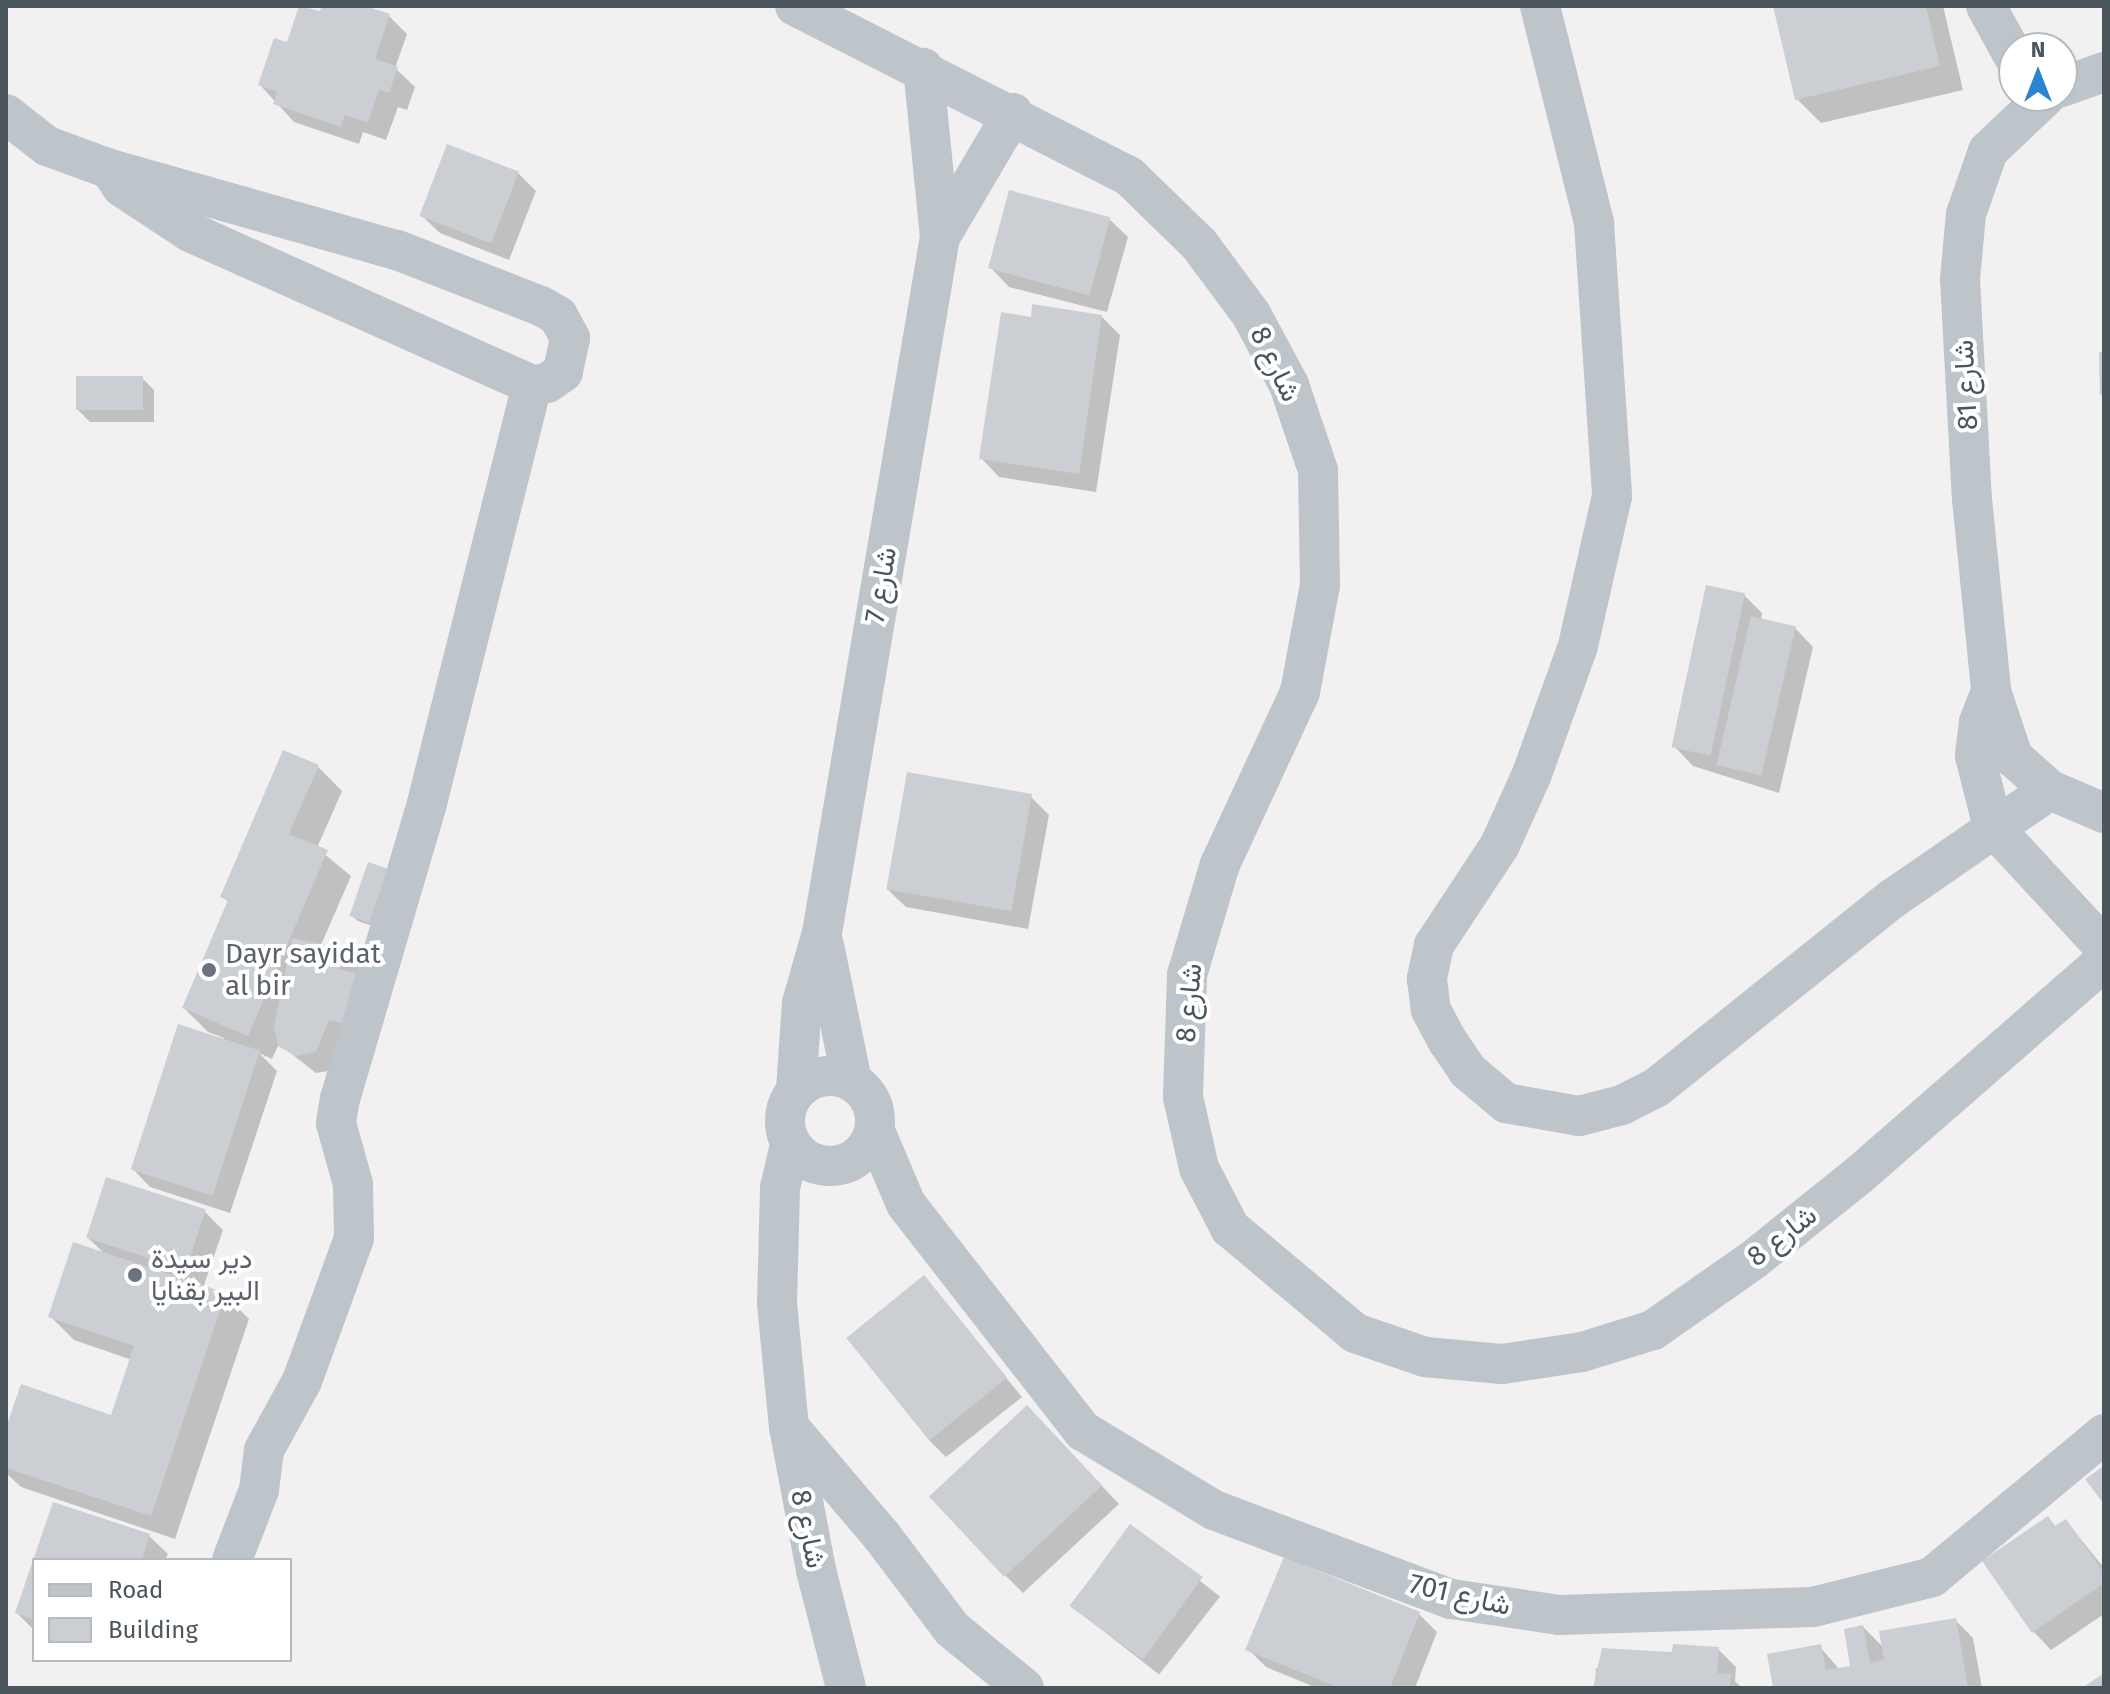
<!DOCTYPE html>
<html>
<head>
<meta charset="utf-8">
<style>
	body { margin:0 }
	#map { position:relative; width:2110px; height:1694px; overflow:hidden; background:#f2f0f0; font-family:"Fira Sans",Vazirmatn,sans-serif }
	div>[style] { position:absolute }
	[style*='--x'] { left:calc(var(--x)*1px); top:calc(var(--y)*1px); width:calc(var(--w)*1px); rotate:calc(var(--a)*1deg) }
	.shadow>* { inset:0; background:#0003; transform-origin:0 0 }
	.building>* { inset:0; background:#cbced2; transform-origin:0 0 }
	.minor>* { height:40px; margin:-20px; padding:0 20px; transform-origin:20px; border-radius:20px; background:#bdc5cb }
	.minor>.ring { margin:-20px; padding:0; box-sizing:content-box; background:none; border:40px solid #bdc5cb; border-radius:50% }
	.dots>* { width:22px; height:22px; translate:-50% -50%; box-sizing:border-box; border:4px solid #fff; border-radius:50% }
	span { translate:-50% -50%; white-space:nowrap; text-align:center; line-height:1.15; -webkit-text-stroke:8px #fff; paint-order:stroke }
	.street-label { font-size:28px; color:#4a555c }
	.worship-label { font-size:28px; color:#5b616d }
	.left { translate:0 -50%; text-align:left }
	.frame { position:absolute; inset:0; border:8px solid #4a555c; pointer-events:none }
	.legend { position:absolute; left:32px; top:1558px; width:260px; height:104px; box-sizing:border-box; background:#fff; border:2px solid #b7bbbe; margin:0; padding:10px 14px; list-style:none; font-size:24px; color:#4a555c }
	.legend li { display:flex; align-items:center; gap:16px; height:40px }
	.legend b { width:40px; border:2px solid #b7bbbe }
	.north { position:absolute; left:1998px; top:32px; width:80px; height:80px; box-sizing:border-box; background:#fff; border:2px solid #b7bbbe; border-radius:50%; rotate:0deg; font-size:22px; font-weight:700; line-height:32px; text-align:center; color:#4a555c }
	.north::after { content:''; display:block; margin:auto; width:28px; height:36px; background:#2b84d1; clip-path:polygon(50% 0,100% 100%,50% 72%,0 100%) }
</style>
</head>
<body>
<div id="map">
	<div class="shadow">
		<div style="clip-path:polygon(324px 6px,359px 6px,389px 16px,407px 34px,395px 68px,415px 87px,407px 110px,398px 107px,386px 140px,363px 132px,359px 144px,294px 122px,260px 85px)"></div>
		<div style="clip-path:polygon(1775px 6px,1943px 6px,1963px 90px,1821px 123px,1797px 99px)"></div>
		<div style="clip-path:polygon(518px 173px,536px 191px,509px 260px,440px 233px,421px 215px)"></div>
		<div style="clip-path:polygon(1109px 219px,1128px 237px,1107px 312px,1009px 287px,991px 268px)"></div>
		<div style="clip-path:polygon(1102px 317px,1120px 335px,1096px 492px,999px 477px,981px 458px,1033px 319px)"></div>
		<div style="clip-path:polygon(142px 378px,154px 390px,154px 422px,90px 422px,78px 410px)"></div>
		<div style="clip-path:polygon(1744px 595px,1762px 613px,1761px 620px,1795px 628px,1813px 647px,1779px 793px,1693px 766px,1675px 747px)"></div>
		<div style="clip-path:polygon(318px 767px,342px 791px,317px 848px,351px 876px,321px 945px,341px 949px,360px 968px,334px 1070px,316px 1073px,279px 1044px,272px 1059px,259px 1053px,277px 1071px,230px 1213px,150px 1187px,132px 1168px,224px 1038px,208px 1032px,184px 1008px,229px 903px,222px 896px)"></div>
		<div style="clip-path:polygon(1031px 797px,1049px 815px,1028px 929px,906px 907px,887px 889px)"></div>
		<div style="clip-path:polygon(387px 871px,375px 927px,358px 921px,352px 916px)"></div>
		<div style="clip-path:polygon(205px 1212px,223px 1230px,203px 1288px,225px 1295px,249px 1319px,175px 1539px,21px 1487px,6px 1473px,6px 1435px,112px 1417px,132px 1360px,74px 1340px,50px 1316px,106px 1255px,88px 1238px)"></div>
		<div style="clip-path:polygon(924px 1278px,1022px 1397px,946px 1457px,928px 1439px)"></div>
		<div style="clip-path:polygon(1045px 1426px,1119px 1504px,1023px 1593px,1005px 1575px)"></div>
		<div style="clip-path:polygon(2048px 1518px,2057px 1528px,2066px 1521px,2104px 1568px,2104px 1614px,2051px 1650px,2033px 1631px)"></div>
		<div style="left:1131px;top:1527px;width:113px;height:99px;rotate:38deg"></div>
		<div style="clip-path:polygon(149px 1536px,168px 1554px,165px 1560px,35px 1560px)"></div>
		<div style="clip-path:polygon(34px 1563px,34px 1630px,17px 1613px)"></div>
		<div style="clip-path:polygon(1419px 1614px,1437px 1632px,1415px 1688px,1317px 1688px,1266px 1667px,1248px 1649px)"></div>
		<div style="clip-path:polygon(1955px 1620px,1973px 1638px,1982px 1688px,1775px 1688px,1820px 1647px,1840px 1670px,1852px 1668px,1863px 1627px,1884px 1648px)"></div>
		<div style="clip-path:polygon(1718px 1649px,1736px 1667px,1735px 1681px,1742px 1688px,1595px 1688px,1596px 1668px)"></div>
	</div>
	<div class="building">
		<div style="clip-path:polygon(299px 6px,320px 11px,322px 6px,365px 6px,390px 14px,375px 59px,398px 67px,389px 93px,379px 90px,368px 123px,345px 115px,341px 127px,273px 104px,277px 92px,258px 85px,274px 38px,287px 42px)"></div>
		<div style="clip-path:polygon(1773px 6px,1926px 6px,1940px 66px,1795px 100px)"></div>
		<div style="left:447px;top:144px;width:77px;height:77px;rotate:21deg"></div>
		<div style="left:1009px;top:190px;width:105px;height:81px;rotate:15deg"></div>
		<div style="clip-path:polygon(1032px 304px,1102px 315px,1079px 474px,979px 459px,1001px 312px,1031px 317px)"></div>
		<div style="clip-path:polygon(2099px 352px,2104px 352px,2104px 395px,2100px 395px)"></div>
		<div style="left:76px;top:376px;width:67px;height:34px"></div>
		<div style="left:1706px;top:585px;width:40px;height:166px;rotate:12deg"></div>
		<div style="left:1751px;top:616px;width:46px;height:153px;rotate:13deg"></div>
		<div style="clip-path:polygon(283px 750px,319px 765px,289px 834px,328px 850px,248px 1036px,182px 1008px,228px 900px,220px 897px)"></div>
		<div style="left:907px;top:772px;width:127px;height:119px;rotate:10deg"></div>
		<div style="left:368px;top:862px;width:21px;height:57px;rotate:19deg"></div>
		<div style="clip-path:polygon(292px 938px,342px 948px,338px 969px,356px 973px,346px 1024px,329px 1020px,316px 1052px,296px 1056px,278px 1046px,274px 1026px)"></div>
		<div style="left:178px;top:1024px;width:86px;height:153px;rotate:18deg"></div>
		<div style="left:106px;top:1177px;width:105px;height:64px;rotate:18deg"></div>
		<div style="clip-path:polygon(73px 1242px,226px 1293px,151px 1516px,6px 1468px,6px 1428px,21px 1384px,111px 1415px,134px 1346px,48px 1317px)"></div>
		<div style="left:924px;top:1275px;width:132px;height:100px;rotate:51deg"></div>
		<div style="left:1027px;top:1405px;width:110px;height:134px;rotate:47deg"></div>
		<div style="clip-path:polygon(2104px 1466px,2104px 1504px,2085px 1479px)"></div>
		<div style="clip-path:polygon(53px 1502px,150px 1534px,142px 1560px,34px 1560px,34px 1620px,15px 1613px)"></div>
		<div style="clip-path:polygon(2048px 1516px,2055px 1526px,2066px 1519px,2104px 1573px,2104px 1583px,2032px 1633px,1982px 1561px)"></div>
		<div style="left:1130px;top:1524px;width:90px;height:102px;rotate:36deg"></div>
		<div style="clip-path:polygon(1284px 1557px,1420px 1612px,1390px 1688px,1340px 1688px,1245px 1650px)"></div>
		<div style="clip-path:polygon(1956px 1618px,1968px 1688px,1773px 1688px,1767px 1654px,1821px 1644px,1826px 1670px,1850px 1666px,1844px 1629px,1863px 1625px,1870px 1663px,1884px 1660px,1879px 1631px)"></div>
		<div style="clip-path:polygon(1673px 1644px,1719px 1647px,1717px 1673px,1731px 1674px,1730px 1688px,1593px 1688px,1602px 1648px,1672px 1652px)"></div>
		<div style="clip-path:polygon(2104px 1673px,2104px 1688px,2082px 1688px)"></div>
	</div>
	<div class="minor">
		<div style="--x:795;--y:6;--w:375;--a:27"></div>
		<div style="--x:1129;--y:176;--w:98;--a:44.2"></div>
		<div style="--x:1199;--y:244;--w:87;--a:53.4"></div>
		<div style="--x:1251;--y:314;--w:81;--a:61.8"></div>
		<div style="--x:1289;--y:385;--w:90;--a:71.2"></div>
		<div style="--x:1318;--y:470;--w:115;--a:89"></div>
		<div style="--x:1320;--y:585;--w:109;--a:100.6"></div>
		<div style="--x:1300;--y:692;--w:190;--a:114.9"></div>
		<div style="--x:1220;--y:864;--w:116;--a:106.6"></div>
		<div style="--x:1187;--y:975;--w:122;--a:91.9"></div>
		<div style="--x:1183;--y:1097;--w:73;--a:77.3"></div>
		<div style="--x:1199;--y:1168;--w:68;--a:62.7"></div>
		<div style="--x:1230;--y:1228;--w:163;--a:40"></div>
		<div style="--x:1355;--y:1333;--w:74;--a:18.9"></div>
		<div style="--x:1425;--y:1357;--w:77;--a:5.2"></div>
		<div style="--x:1502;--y:1364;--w:81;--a:-8.5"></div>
		<div style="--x:1582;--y:1352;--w:74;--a:-17.2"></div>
		<div style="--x:1653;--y:1330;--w:122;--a:-35"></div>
		<div style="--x:1753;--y:1260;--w:136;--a:-38.7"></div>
		<div style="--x:1859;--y:1175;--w:325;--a:-41.1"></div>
		<div style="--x:1540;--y:6;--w:224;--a:76"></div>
		<div style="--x:1594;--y:223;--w:274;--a:86.2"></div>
		<div style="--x:1612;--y:496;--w:154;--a:102.8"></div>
		<div style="--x:1578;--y:646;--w:136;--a:109.8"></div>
		<div style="--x:1532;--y:774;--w:78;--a:114.3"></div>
		<div style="--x:1500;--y:845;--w:120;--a:123.4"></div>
		<div style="--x:1434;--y:945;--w:35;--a:102"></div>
		<div style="--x:1427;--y:979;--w:31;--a:83"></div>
		<div style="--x:1431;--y:1010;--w:34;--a:62"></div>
		<div style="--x:1447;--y:1040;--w:37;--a:56"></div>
		<div style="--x:1468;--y:1071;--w:50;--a:40.1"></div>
		<div style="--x:1506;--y:1103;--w:74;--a:10.1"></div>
		<div style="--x:1579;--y:1116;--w:44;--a:-14.3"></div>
		<div style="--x:1622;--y:1105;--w:39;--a:-27"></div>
		<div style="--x:1657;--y:1087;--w:301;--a:-38.7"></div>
		<div style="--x:1892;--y:899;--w:192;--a:-34.6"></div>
		<div style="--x:1986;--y:6;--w:58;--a:61.2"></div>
		<div style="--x:2062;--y:87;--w:45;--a:-19.7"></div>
		<div style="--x:2046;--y:96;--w:80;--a:136.5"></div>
		<div style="--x:1988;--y:151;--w:67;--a:109.2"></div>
		<div style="--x:1966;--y:214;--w:65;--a:95.3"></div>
		<div style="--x:1960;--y:279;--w:220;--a:86.9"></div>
		<div style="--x:1972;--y:499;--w:193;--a:84.3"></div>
		<div style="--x:1991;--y:691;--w:70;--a:71.6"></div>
		<div style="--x:2013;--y:757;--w:50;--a:41.7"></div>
		<div style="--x:2050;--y:790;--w:59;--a:23.1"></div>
		<div style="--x:6;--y:114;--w:52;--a:38"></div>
		<div style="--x:47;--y:146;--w:67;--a:20.1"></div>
		<div style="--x:110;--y:169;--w:298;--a:15.8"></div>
		<div style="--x:397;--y:250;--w:155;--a:21.3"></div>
		<div style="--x:541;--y:306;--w:20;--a:30"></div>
		<div style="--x:558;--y:316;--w:25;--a:61"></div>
		<div style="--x:570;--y:338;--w:35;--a:102"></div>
		<div style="--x:563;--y:372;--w:19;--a:145"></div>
		<div style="--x:547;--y:383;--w:15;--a:172"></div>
		<div style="--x:532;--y:385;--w:375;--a:-155.9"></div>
		<div style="--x:190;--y:232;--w:82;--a:-146.5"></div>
		<div style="--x:122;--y:187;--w:22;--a:-124"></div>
		<div style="--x:940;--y:237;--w:144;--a:-59.5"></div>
		<div style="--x:1991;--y:691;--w:33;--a:111"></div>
		<div style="--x:1979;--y:722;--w:34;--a:97"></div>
		<div style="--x:1975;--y:756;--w:73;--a:75.8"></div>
		<div style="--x:1993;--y:827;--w:163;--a:47.2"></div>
		<div style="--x:824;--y:945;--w:139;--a:78.4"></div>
		<div class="ring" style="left:785px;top:1076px;width:50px;height:50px"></div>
		<div style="--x:796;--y:1090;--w:87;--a:-86.1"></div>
		<div style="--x:802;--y:1003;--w:73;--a:-74.1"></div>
		<div style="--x:822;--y:933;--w:706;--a:-80.38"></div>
		<div style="--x:940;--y:237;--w:170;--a:-95.7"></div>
		<div style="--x:875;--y:1131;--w:79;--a:67"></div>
		<div style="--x:906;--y:1204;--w:288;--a:52.1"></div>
		<div style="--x:1083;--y:1431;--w:153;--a:31.1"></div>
		<div style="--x:1214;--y:1510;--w:253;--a:20.6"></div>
		<div style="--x:1451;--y:1599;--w:109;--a:8.4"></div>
		<div style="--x:1559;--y:1615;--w:254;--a:-1.8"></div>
		<div style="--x:1813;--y:1607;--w:123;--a:-14.1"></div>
		<div style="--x:1932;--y:1577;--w:224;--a:-39.7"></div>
		<div style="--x:790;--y:1145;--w:44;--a:103.1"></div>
		<div style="--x:780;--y:1188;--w:115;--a:91.5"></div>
		<div style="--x:777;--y:1303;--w:125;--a:84.5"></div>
		<div style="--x:789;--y:1427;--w:146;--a:79.3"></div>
		<div style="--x:816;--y:1570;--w:122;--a:75.7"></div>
		<div style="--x:789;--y:1427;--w:142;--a:49.6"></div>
		<div style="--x:881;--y:1535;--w:118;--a:52.9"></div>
		<div style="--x:952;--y:1629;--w:93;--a:39.3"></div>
		<div style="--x:232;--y:1560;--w:75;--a:-68.9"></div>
		<div style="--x:259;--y:1490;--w:40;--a:-82.9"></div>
		<div style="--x:264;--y:1450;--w:79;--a:-61.2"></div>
		<div style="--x:302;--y:1381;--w:152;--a:-70"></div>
		<div style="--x:354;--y:1238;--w:54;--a:-91.1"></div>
		<div style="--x:353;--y:1184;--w:63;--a:-105.6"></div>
		<div style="--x:336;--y:1123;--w:24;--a:-81"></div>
		<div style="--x:340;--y:1099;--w:309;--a:-73.6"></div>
		<div style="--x:427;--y:803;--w:431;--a:-75.9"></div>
	</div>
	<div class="dots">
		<div style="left:209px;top:970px;background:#6b7280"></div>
		<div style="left:135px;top:1275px;background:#6b7280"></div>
	</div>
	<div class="street-label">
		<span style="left:1275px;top:364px;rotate:64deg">شارع 8</span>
		<span style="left:1966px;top:385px;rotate:-93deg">شارع 81</span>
		<span style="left:881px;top:585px;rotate:-80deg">شارع 7</span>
		<span style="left:1189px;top:1003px;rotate:-85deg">شارع 8</span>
		<span style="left:1782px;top:1236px;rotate:-38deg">شارع 8</span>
		<span style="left:808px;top:1529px;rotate:78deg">شارع 8</span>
		<span style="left:1460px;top:1595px;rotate:13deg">شارع 701</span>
	</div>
	<div class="worship-label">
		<span class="left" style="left:225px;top:970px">Dayr sayidat<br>al bir</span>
		<span class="left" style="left:151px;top:1275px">دير سيدة<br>البير بقنايا</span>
	</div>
	<div class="frame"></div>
	<ul class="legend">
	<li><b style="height:10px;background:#bdc5cb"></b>Road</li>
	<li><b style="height:22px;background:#cbced2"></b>Building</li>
	</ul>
	<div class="north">N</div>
</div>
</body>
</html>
